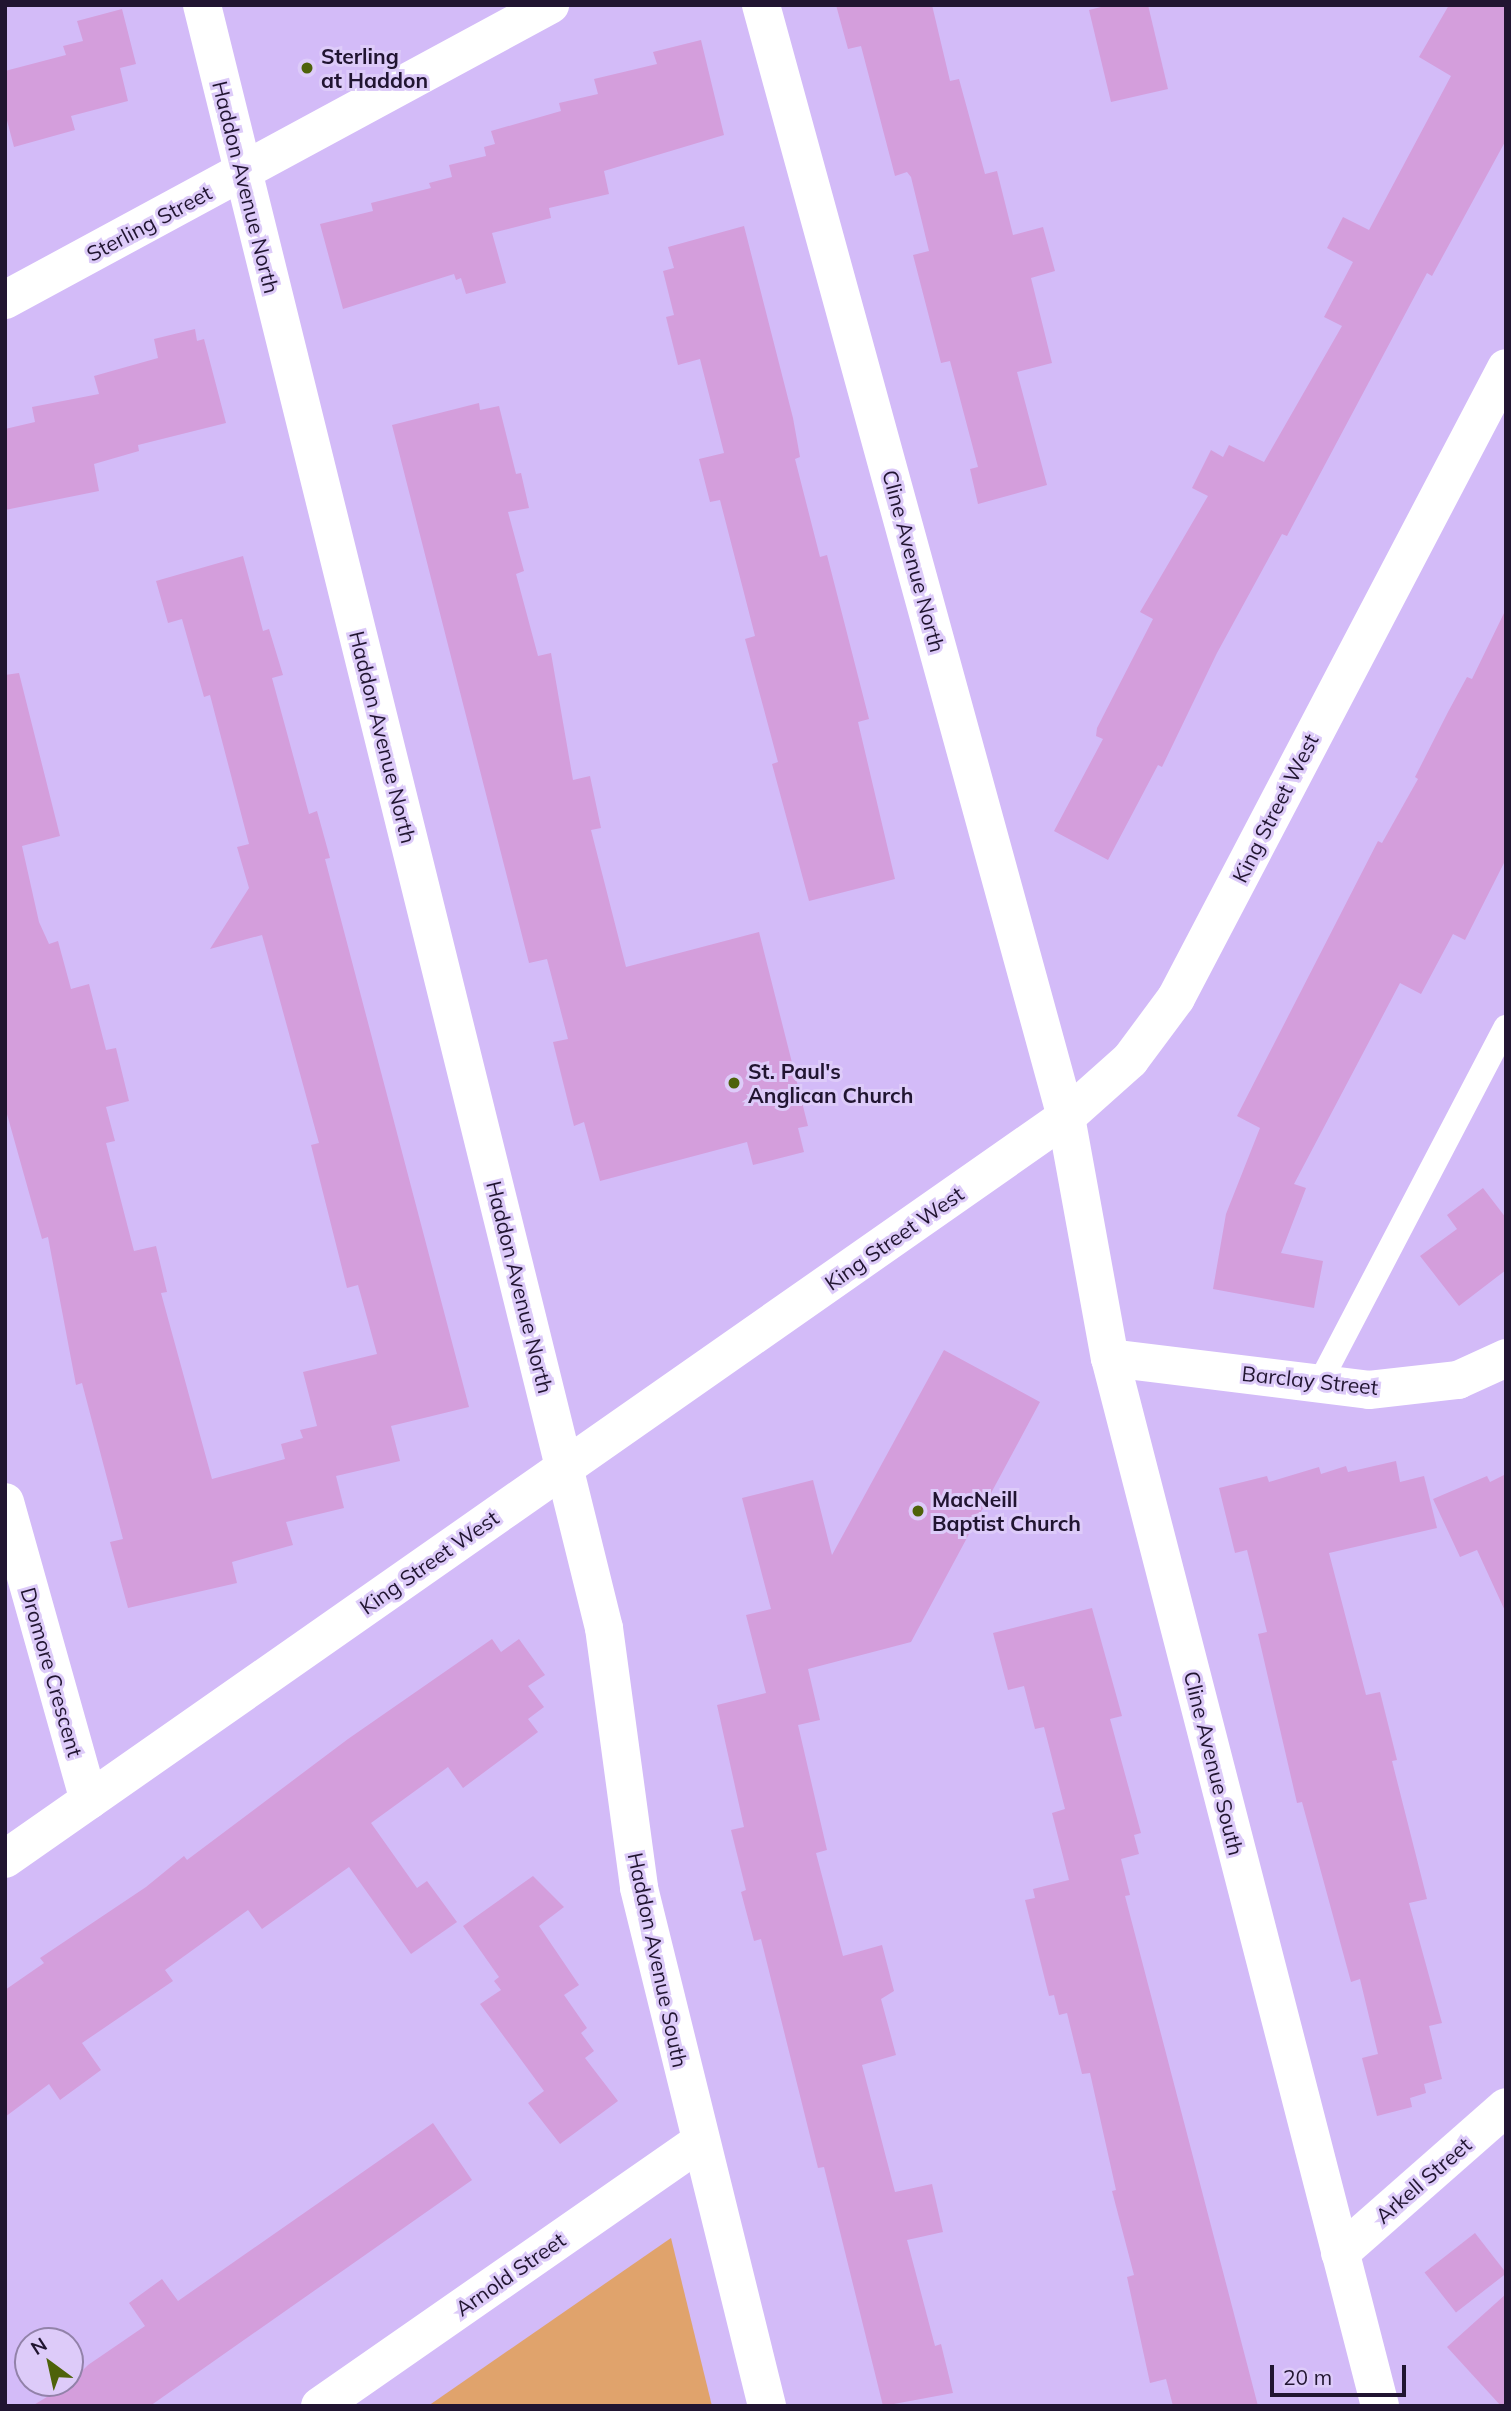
<!DOCTYPE html>
<html>
<head>
<meta charset="utf-8">
<style>
	body { margin:0 }
	#map { position:relative; width:1511px; height:2411px; overflow:hidden; background:#d3bbf8; font-family:Mulish,sans-serif }
	div>[style] { position:absolute }
	[style*='--x'] { left:calc(var(--x)*1px); top:calc(var(--y)*1px); width:calc(var(--w)*1px); rotate:calc(var(--a)*1deg) }
	.green>* { inset:0; background:#e0a36c }
	.building>* { inset:0; background:#d49edc; transform-origin:0 0 }
	.service>* { height:24px; margin:-12px; padding:0 12px; transform-origin:12px; border-radius:12px; background:#fff }
	.minor>* { height:38px; margin:-19px; padding:0 19px; transform-origin:19px; border-radius:19px; background:#fff }
	.tertiary>* { height:38px; margin:-19px; padding:0 19px; transform-origin:19px; border-radius:19px; background:#fff }
	.dots>* { width:19px; height:19px; translate:-50% -50%; box-sizing:border-box; border:4px solid #ddcbf9; border-radius:50% }
	span { translate:-50% -50%; white-space:nowrap; text-align:center; line-height:1.15; -webkit-text-stroke:6px #ddcbf9; paint-order:stroke }
	.poi-label { font-size:21px; color:#211531; font-weight:700 }
	.left { translate:0 -50%; text-align:left }
	.street-label { font-size:21px; color:#211531 }
	.frame { position:absolute; inset:0; border:7px solid #211531; pointer-events:none }
	.north { position:absolute; left:14px; top:2327px; width:70px; height:70px; box-sizing:border-box; background:#ddcbf9; border:2px solid #9282a9; border-radius:50%; rotate:327deg; font-size:19px; font-weight:700; line-height:28px; text-align:center; color:#211531 }
	.north::after { content:''; display:block; margin:auto; width:24px; height:32px; background:#4e620a; clip-path:polygon(50% 0,100% 100%,50% 72%,0 100%) }
	.scale { position:absolute; left:1270px; top:2365px; width:136px; height:32px; box-sizing:border-box; border:4px solid #211531; border-top:0; padding-left:9px; font-size:21px; line-height:24px; white-space:nowrap; color:#211531; -webkit-text-stroke:5px #ddcbf9; paint-order:stroke }
</style>
</head>
<body>
<div id="map">
	<div class="green">
		<div style="clip-path:polygon(671px 2238px,712px 2406px,428px 2406px)"></div>
	</div>
	<div class="building">
		<div style="clip-path:polygon(836px 5px,932px 5px,950px 81px,959px 79px,985px 174px,997px 171px,1013px 235px,1043px 227px,1055px 271px,1031px 278px,1052px 363px,1017px 372px,1047px 485px,978px 504px,970px 469px,978px 467px,950px 361px,941px 363px,913px 255px,929px 251px,911px 177px,907px 172px,895px 176px,861px 46px,848px 49px)"></div>
		<div style="clip-path:polygon(1109px 5px,1148px 5px,1168px 89px,1111px 102px,1089px 10px)"></div>
		<div style="clip-path:polygon(1449px 5px,1506px 5px,1506px 140px,1432px 276px,1427px 273px,1287px 536px,1282px 534px,1217px 653px,1162px 767px,1158px 765px,1108px 860px,1054px 831px,1103px 739px,1096px 736px,1097px 728px,1153px 619px,1140px 612px,1208px 496px,1192px 488px,1211px 450px,1223px 457px,1229px 445px,1264px 462px,1342px 326px,1324px 317px,1353px 262px,1327px 248px,1343px 217px,1369px 230px,1451px 76px,1419px 57px)"></div>
		<div style="clip-path:polygon(122px 9px,136px 64px,120px 68px,128px 101px,71px 116px,75px 130px,14px 147px,5px 113px,5px 71px,66px 55px,63px 46px,83px 41px,77px 21px)"></div>
		<div style="clip-path:polygon(701px 40px,724px 135px,604px 171px,609px 194px,549px 208px,551px 218px,492px 233px,506px 283px,466px 294px,461px 278px,456px 280px,454px 274px,343px 309px,320px 224px,373px 211px,371px 203px,431px 188px,429px 183px,452px 177px,449px 165px,486px 156px,484px 147px,495px 144px,491px 131px,561px 111px,559px 103px,598px 94px,594px 79px,657px 64px,653px 52px)"></div>
		<div style="clip-path:polygon(744px 226px,793px 418px,800px 457px,795px 459px,820px 557px,827px 555px,869px 719px,858px 722px,895px 879px,809px 901px,772px 764px,778px 762px,745px 639px,755px 636px,743px 589px,720px 500px,710px 502px,699px 459px,724px 453px,700px 359px,678px 365px,666px 317px,674px 315px,663px 271px,674px 268px,668px 247px)"></div>
		<div style="clip-path:polygon(195px 329px,197px 341px,204px 339px,226px 423px,138px 445px,139px 451px,94px 464px,99px 491px,5px 510px,5px 429px,35px 422px,32px 407px,99px 394px,94px 376px,158px 358px,154px 339px)"></div>
		<div style="clip-path:polygon(479px 403px,480px 410px,499px 406px,516px 474px,521px 473px,529px 508px,508px 512px,524px 571px,516px 574px,538px 656px,551px 653px,573px 780px,590px 776px,601px 828px,591px 830px,626px 967px,759px 932px,808px 1126px,798px 1128px,804px 1152px,753px 1165px,747px 1142px,600px 1181px,584px 1122px,574px 1126px,553px 1042px,568px 1039px,547px 959px,529px 963px,392px 425px)"></div>
		<div style="clip-path:polygon(243px 556px,263px 631px,269px 629px,283px 675px,272px 678px,309px 814px,317px 811px,330px 858px,325px 859px,469px 1407px,391px 1426px,400px 1461px,336px 1476px,344px 1508px,286px 1522px,293px 1545px,232px 1562px,237px 1583px,128px 1608px,110px 1542px,123px 1539px,82px 1383px,76px 1385px,48px 1237px,42px 1239px,5px 1107px,5px 675px,19px 673px,60px 836px,22px 846px,39px 922px,49px 944px,58px 941px,71px 989px,89px 984px,106px 1050px,116px 1048px,129px 1101px,106px 1107px,115px 1141px,106px 1143px,134px 1251px,156px 1246px,167px 1292px,161px 1293px,212px 1479px,285px 1459px,281px 1444px,303px 1438px,300px 1430px,317px 1426px,303px 1372px,377px 1354px,358px 1285px,347px 1288px,311px 1145px,319px 1143px,262px 935px,210px 949px,249px 888px,237px 847px,249px 844px,210px 695px,204px 697px,182px 619px,168px 623px,156px 581px)"></div>
		<div style="clip-path:polygon(1506px 609px,1506px 859px,1465px 940px,1453px 934px,1421px 994px,1400px 983px,1294px 1184px,1306px 1188px,1281px 1253px,1323px 1261px,1314px 1308px,1213px 1289px,1226px 1214px,1260px 1128px,1237px 1116px,1378px 841px,1382px 843px,1418px 779px,1415px 777px,1448px 712px,1467px 677px,1472px 679px)"></div>
		<div style="clip-path:polygon(1483px 1188px,1506px 1218px,1506px 1270px,1459px 1306px,1420px 1256px,1457px 1229px,1447px 1215px)"></div>
		<div style="clip-path:polygon(944px 1350px,1040px 1402px,911px 1642px,808px 1669px,820px 1720px,798px 1725px,827px 1850px,816px 1853px,843px 1956px,882px 1945px,894px 1991px,881px 1999px,896px 2055px,862px 2065px,895px 2192px,932px 2184px,943px 2232px,907px 2240px,935px 2346px,941px 2344px,953px 2393px,883px 2406px,824px 2167px,818px 2168px,761px 1939px,754px 1941px,741px 1892px,746px 1890px,731px 1830px,744px 1827px,717px 1705px,766px 1693px,746px 1615px,771px 1609px,742px 1498px,813px 1480px,832px 1555px)"></div>
		<div style="clip-path:polygon(1396px 1461px,1400px 1482px,1424px 1476px,1437px 1528px,1329px 1553px,1366px 1695px,1380px 1692px,1397px 1760px,1392px 1761px,1427px 1899px,1409px 1903px,1442px 2023px,1429px 2026px,1442px 2079px,1424px 2084px,1426px 2093px,1410px 2098px,1412px 2107px,1377px 2116px,1362px 2058px,1378px 2054px,1360px 1979px,1351px 1982px,1302px 1802px,1297px 1803px,1258px 1634px,1267px 1632px,1247px 1550px,1235px 1553px,1219px 1488px,1267px 1476px,1269px 1482px,1319px 1467px,1321px 1474px,1346px 1466px,1348px 1472px)"></div>
		<div style="clip-path:polygon(1506px 1474px,1506px 1613px,1477px 1550px,1460px 1557px,1433px 1499px,1487px 1476px,1490px 1482px)"></div>
		<div style="clip-path:polygon(1092px 1608px,1122px 1716px,1110px 1719px,1141px 1833px,1134px 1835px,1139px 1854px,1121px 1859px,1130px 1895px,1125px 1896px,1258px 2406px,1173px 2406px,1166px 2379px,1150px 2383px,1127px 2277px,1134px 2275px,1112px 2191px,1116px 2190px,1090px 2073px,1082px 2074px,1067px 2013px,1059px 2015px,1054px 1995px,1049px 1996px,1025px 1900px,1035px 1898px,1033px 1889px,1069px 1880px,1052px 1813px,1065px 1809px,1044px 1727px,1035px 1729px,1024px 1686px,1008px 1690px,993px 1633px)"></div>
		<div style="clip-path:polygon(492px 1639px,501px 1652px,519px 1639px,545px 1675px,528px 1686px,544px 1707px,528px 1719px,538px 1732px,463px 1788px,448px 1767px,371px 1823px,417px 1888px,427px 1881px,457px 1922px,411px 1954px,349px 1867px,262px 1929px,248px 1910px,165px 1970px,173px 1981px,82px 2043px,101px 2070px,60px 2100px,49px 2084px,5px 2117px,5px 1990px,44px 1963px,40px 1958px,146px 1887px,184px 1856px,187px 1860px,348px 1739px)"></div>
		<div style="clip-path:polygon(533px 1876px,564px 1907px,539px 1926px,579px 1985px,564px 1995px,587px 2028px,581px 2033px,594px 2051px,585px 2058px,618px 2101px,560px 2144px,528px 2103px,544px 2091px,480px 2004px,501px 1990px,494px 1981px,499px 1977px,463px 1926px)"></div>
		<div style="clip-path:polygon(433px 2123px,472px 2180px,150px 2406px,32px 2406px,70px 2383px,88px 2365px,145px 2326px,129px 2303px,162px 2279px,178px 2301px)"></div>
		<div style="left:1475px;top:2233px;width:51px;height:64px;rotate:52deg"></div>
		<div style="clip-path:polygon(1506px 2294px,1506px 2406px,1501px 2406px,1447px 2347px)"></div>
	</div>
	<div class="service">
		<div style="--x:1319;--y:1384;--w:403;--a:-62.4"></div>
	</div>
	<div class="minor">
		<div style="--x:202;--y:5;--w:1672;--a:76.09"></div>
		<div style="--x:604;--y:1628;--w:262;--a:82.3"></div>
		<div style="--x:639;--y:1888;--w:534;--a:76.12"></div>
		<div style="--x:761;--y:5;--w:1153;--a:74.66"></div>
		<div style="--x:1066;--y:1117;--w:245;--a:79.7"></div>
		<div style="--x:1110;--y:1358;--w:1082;--a:75.55"></div>
		<div style="--x:5;--y:300;--w:620;--a:-28.43"></div>
		<div style="--x:1110;--y:1358;--w:261;--a:7"></div>
		<div style="--x:1369;--y:1390;--w:90;--a:-6.4"></div>
		<div style="--x:1458;--y:1380;--w:53;--a:-24.6"></div>
		<div style="--x:5;--y:1502;--w:310;--a:74.3"></div>
		<div style="--x:1340;--y:2253;--w:221;--a:-41.3"></div>
		<div style="--x:320;--y:2406;--w:461;--a:-34.8"></div>
	</div>
	<div class="tertiary">
		<div style="--x:5;--y:1859;--w:1295;--a:-34.97"></div>
		<div style="--x:1066;--y:1117;--w:86;--a:-41.7"></div>
		<div style="--x:1130;--y:1060;--w:77;--a:-53.4"></div>
		<div style="--x:1176;--y:998;--w:711;--a:-62.35"></div>
	</div>
	<div class="dots">
		<div style="left:307px;top:68px;background:#4e620a"></div>
		<div style="left:734px;top:1083px;background:#4e620a"></div>
		<div style="left:918px;top:1511px;background:#4e620a"></div>
	</div>
	<div class="poi-label">
		<span class="left" style="left:321px;top:68px">Sterling<br>at Haddon</span>
		<span class="left" style="left:748px;top:1083px">St. Paul's<br>Anglican Church</span>
		<span class="left" style="left:932px;top:1511px">MacNeill<br>Baptist Church</span>
	</div>
	<div class="street-label">
		<span style="left:246px;top:187px;rotate:76deg">Haddon Avenue North</span>
		<span style="left:149px;top:223px;rotate:-28deg">Sterling Street</span>
		<span style="left:914px;top:561px;rotate:75deg">Cline Avenue North</span>
		<span style="left:383px;top:737px;rotate:76deg">Haddon Avenue North</span>
		<span style="left:1275px;top:808px;rotate:-63deg">King Street West</span>
		<span style="left:894px;top:1238px;rotate:-35deg">King Street West</span>
		<span style="left:520px;top:1287px;rotate:76deg">Haddon Avenue North</span>
		<span style="left:1310px;top:1380px;rotate:6deg">Barclay Street</span>
		<span style="left:429px;top:1562px;rotate:-35deg">King Street West</span>
		<span style="left:52px;top:1672px;rotate:74deg">Dromore Crescent</span>
		<span style="left:1214px;top:1763px;rotate:76deg">Cline Avenue South</span>
		<span style="left:658px;top:1960px;rotate:78deg">Haddon Avenue South</span>
		<span style="left:1423px;top:2180px;rotate:-41deg">Arkell Street</span>
		<span style="left:510px;top:2274px;rotate:-35deg">Arnold Street</span>
	</div>
	<div class="frame"></div>
	<div class="north">N</div>
	<div class="scale">20 m</div>
</div>
</body>
</html>
